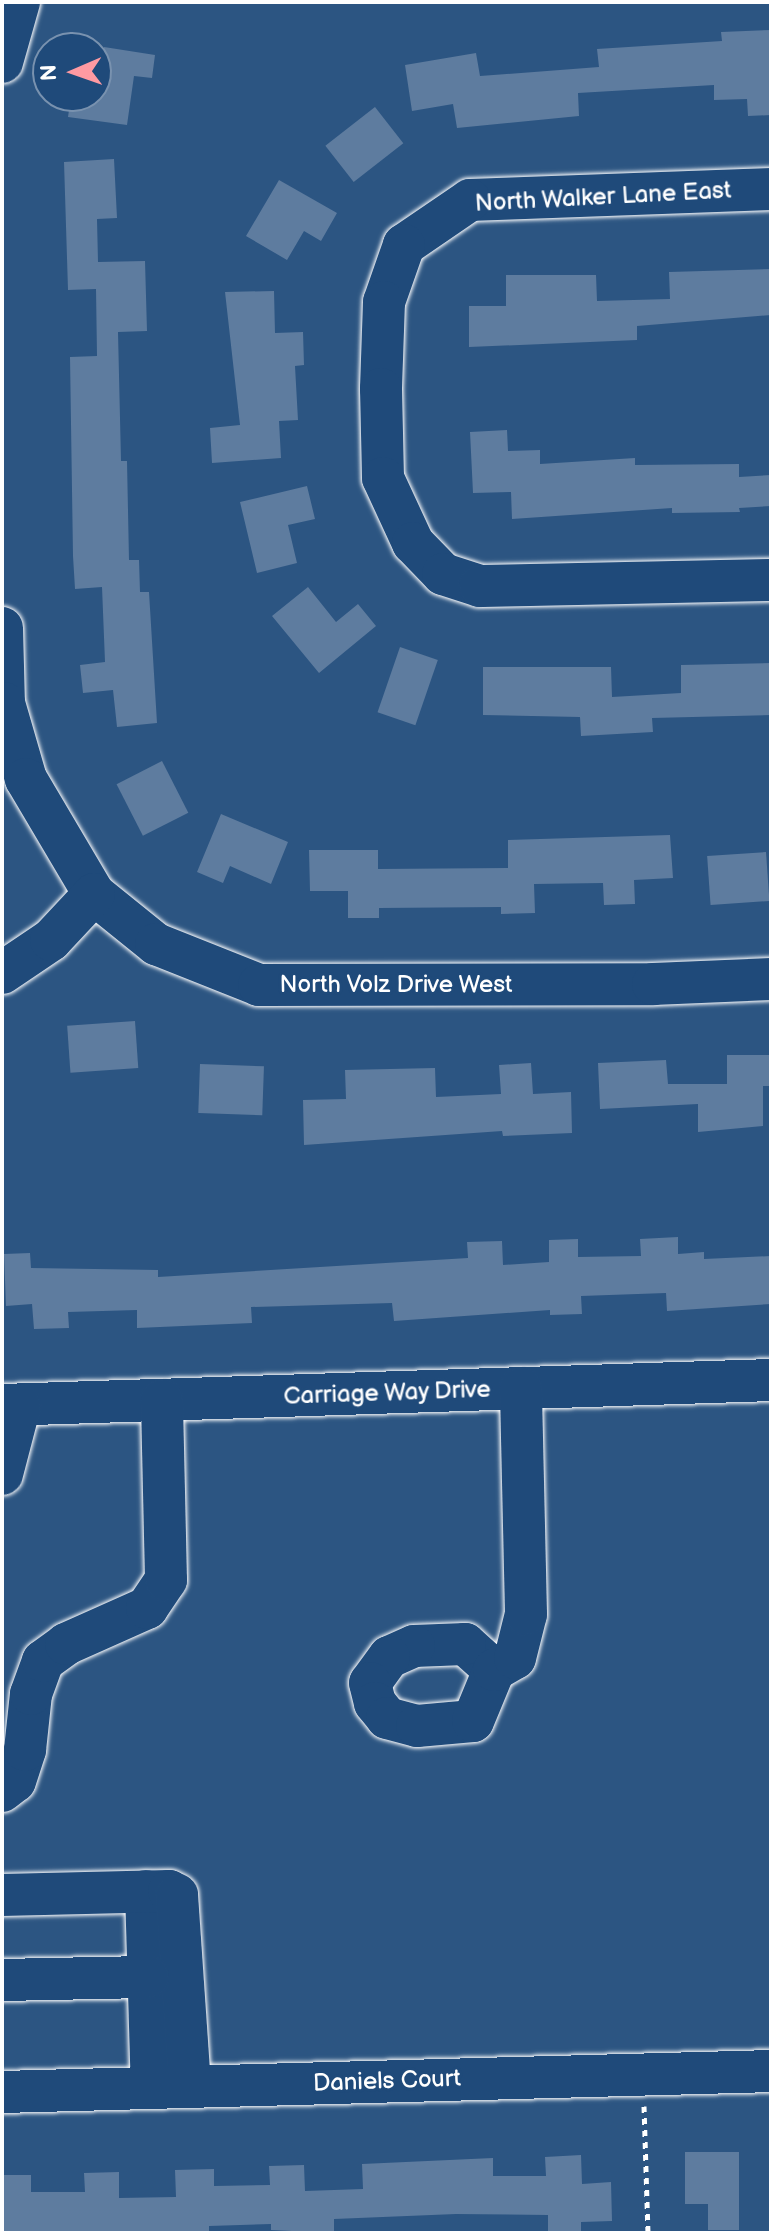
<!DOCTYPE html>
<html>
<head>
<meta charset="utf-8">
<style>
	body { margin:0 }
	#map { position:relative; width:773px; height:2235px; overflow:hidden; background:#2c5582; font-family:"Balsamiq Sans",sans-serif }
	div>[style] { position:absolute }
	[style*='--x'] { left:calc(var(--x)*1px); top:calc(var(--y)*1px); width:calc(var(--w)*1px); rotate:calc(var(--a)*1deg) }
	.building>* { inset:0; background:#5e7c9f; transform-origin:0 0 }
	.path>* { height:5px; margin-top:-2.5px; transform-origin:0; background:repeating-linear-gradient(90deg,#fff 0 6px,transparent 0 12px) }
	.roads { filter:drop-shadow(0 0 2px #fff) drop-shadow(0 0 2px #fff) }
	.minor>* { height:42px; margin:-21px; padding:0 21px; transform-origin:21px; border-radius:21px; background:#1f4a7a }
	span { translate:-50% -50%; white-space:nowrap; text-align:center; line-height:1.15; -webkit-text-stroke:6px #1f4a7a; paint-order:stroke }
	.street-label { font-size:24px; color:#fff }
	.frame { position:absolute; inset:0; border:4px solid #fff; pointer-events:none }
	.north { position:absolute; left:32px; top:32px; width:80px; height:80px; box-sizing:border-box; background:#1f4a7a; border:2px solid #7992af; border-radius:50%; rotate:268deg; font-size:22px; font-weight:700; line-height:32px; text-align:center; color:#fff }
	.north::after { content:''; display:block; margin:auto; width:28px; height:36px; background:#ff9aa2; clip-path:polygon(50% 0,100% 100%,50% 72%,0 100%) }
</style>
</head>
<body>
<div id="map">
	<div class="building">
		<div style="clip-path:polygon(771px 30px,771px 115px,748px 116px,747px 99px,714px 100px,714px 85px,578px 93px,579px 116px,457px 128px,453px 104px,412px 111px,405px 65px,476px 53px,480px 76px,599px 67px,597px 49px,722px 41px,721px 32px)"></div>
		<div style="clip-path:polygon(104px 47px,155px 55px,152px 78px,134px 76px,127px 125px,68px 117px,71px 96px,96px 96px)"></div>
		<div style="left:375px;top:107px;width:46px;height:63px;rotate:52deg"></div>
		<div style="clip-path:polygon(114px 159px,117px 218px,97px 219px,98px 262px,145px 261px,147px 331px,118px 332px,121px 461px,127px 461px,129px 560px,139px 560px,140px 592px,149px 592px,157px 723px,117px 727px,113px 690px,83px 693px,80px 665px,105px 662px,102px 587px,75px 589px,73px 556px,70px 357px,97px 356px,96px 289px,68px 290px,64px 162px)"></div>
		<div style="clip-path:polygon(279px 180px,337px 213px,321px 241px,304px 231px,287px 260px,246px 236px)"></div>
		<div style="clip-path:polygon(771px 269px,771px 315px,637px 326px,637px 340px,469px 347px,469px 306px,506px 306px,506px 275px,596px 275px,597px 301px,670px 299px,669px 272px)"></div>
		<div style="clip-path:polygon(274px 291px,275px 333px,303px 332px,304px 365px,295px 366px,298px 420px,279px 421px,281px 458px,212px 463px,210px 428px,240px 425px,225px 292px)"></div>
		<div style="clip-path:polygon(507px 430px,508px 451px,540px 450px,540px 464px,635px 458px,635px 465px,739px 464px,739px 477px,771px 475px,771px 506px,739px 508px,740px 512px,672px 513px,672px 508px,512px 519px,511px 492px,473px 493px,470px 432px)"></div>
		<div style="clip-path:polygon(307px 486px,315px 519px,288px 525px,297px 563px,257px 573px,240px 502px)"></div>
		<div style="clip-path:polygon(308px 587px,336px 622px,358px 604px,376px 626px,319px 673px,272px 616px)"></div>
		<div style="left:400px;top:647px;width:40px;height:69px;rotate:19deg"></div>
		<div style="clip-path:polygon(771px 663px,771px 715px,652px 718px,653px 732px,581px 736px,580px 717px,483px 715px,483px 667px,611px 667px,612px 697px,681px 693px,681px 665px)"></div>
		<div style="left:162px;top:761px;width:58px;height:51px;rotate:63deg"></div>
		<div style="clip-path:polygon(221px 814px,288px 842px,271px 884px,230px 866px,223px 883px,197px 872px)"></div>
		<div style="clip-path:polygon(670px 835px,673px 878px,634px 880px,635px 904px,604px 905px,603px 883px,534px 884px,535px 913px,501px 914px,501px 907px,379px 908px,379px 918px,348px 918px,348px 891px,310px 891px,309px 850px,378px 850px,378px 869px,508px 868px,508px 840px)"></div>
		<div style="left:766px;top:852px;width:49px;height:59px;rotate:86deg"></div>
		<div style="left:135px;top:1021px;width:47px;height:68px;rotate:86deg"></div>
		<div style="clip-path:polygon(727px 1055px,771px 1055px,771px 1086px,763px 1086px,763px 1126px,698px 1132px,698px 1104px,600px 1109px,598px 1063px,666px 1060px,668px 1084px,727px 1084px)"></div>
		<div style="clip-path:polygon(531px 1063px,533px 1094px,571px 1092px,572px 1133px,503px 1136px,502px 1131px,304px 1145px,303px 1100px,346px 1099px,345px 1070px,435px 1068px,436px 1097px,501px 1094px,499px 1065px)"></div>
		<div style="left:200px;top:1064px;width:64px;height:49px;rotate:2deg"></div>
		<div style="clip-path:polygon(678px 1237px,678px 1254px,704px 1252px,704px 1259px,771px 1256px,771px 1304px,667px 1311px,666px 1293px,581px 1296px,582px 1314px,550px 1315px,550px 1310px,394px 1321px,392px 1303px,251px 1307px,252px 1323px,137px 1328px,137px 1310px,68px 1312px,69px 1328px,34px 1329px,32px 1304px,6px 1306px,4px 1254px,30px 1253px,31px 1268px,158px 1270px,158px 1277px,468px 1258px,467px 1242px,502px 1241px,503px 1265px,549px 1262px,549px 1240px,578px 1239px,578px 1257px,641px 1256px,640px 1239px)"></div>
		<div style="clip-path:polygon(685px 2152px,739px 2152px,739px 2230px,708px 2230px,708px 2204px,685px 2204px)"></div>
		<div style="clip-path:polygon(581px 2155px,582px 2184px,611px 2182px,612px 2221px,581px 2222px,581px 2233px,548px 2233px,548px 2215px,456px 2214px,334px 2219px,334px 2233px,271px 2230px,271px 2224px,209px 2226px,209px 2233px,2px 2232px,2px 2175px,31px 2175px,31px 2192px,85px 2192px,84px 2173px,119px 2172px,119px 2198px,176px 2197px,175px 2170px,214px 2169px,214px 2186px,270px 2185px,269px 2166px,304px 2165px,305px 2191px,363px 2189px,362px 2164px,493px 2158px,493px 2176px,546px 2176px,545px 2157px)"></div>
	</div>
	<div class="path">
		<div style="--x:644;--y:2106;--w:127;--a:88.2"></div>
	</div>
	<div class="roads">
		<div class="minor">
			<div style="--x:2;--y:62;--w:62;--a:-74.2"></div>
			<div style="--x:771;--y:189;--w:301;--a:177.9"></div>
			<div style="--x:470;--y:200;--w:80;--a:145.7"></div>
			<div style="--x:404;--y:245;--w:60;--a:109.3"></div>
			<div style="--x:384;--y:302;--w:87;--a:92"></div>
			<div style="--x:381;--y:389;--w:89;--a:88.7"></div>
			<div style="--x:383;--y:478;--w:72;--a:65.2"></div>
			<div style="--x:413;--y:543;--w:43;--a:45.9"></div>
			<div style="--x:443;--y:574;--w:39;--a:18"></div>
			<div style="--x:480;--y:586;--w:291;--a:-1.2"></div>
			<div style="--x:2;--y:628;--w:75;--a:88.5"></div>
			<div style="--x:4;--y:703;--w:79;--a:73.9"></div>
			<div style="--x:26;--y:779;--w:134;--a:59.4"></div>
			<div style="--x:94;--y:894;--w:80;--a:38.9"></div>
			<div style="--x:156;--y:944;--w:111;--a:21.7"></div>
			<div style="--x:259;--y:985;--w:394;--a:-0.1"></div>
			<div style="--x:653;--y:984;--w:118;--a:-2.4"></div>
			<div style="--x:2;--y:973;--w:59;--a:-34"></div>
			<div style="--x:51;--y:940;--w:63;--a:-46.9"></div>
			<div style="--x:2;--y:1405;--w:769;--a:-1.86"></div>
			<div style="--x:2;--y:1474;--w:71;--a:-75.4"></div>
			<div style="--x:494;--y:1670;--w:39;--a:-138"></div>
			<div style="--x:465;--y:1644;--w:51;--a:177.8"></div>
			<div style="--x:414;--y:1646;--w:27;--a:156"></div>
			<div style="--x:389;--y:1657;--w:32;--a:126"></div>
			<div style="--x:370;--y:1683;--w:21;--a:76"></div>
			<div style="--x:375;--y:1703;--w:19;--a:51"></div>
			<div style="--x:387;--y:1718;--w:31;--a:15"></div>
			<div style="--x:417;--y:1726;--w:56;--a:-5.1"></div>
			<div style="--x:473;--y:1721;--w:55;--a:-67.6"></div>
			<div style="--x:494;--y:1670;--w:24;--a:-30"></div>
			<div style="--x:515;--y:1658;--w:45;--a:-76"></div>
			<div style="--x:526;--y:1614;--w:226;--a:-91.3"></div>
			<div style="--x:2;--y:1791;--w:16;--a:-38"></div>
			<div style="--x:15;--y:1781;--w:33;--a:-72"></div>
			<div style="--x:25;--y:1750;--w:56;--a:-83.9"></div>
			<div style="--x:31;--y:1694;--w:35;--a:-70"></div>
			<div style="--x:43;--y:1661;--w:29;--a:-36"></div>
			<div style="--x:66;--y:1644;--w:89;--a:-24"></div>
			<div style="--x:147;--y:1608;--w:34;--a:-56"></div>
			<div style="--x:166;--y:1580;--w:180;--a:-91.3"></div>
			<div style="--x:146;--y:1891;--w:197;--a:88.3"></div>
			<div style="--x:2;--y:1895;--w:167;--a:-1.4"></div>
			<div style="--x:169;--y:1891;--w:9;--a:27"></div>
			<div style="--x:177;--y:1895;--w:192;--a:86.1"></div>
			<div style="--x:2;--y:1980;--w:146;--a:-1.2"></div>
			<div style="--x:2;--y:2092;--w:769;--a:-1.56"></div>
		</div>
	</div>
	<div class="street-label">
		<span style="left:603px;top:197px;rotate:-3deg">North Walker Lane East</span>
		<span style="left:396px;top:985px">North Volz Drive West</span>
		<span style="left:387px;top:1393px;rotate:-2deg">Carriage Way Drive</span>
		<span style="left:387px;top:2081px;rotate:-2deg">Daniels Court</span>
	</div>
	<div class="frame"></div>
	<div class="north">N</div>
</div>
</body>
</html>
